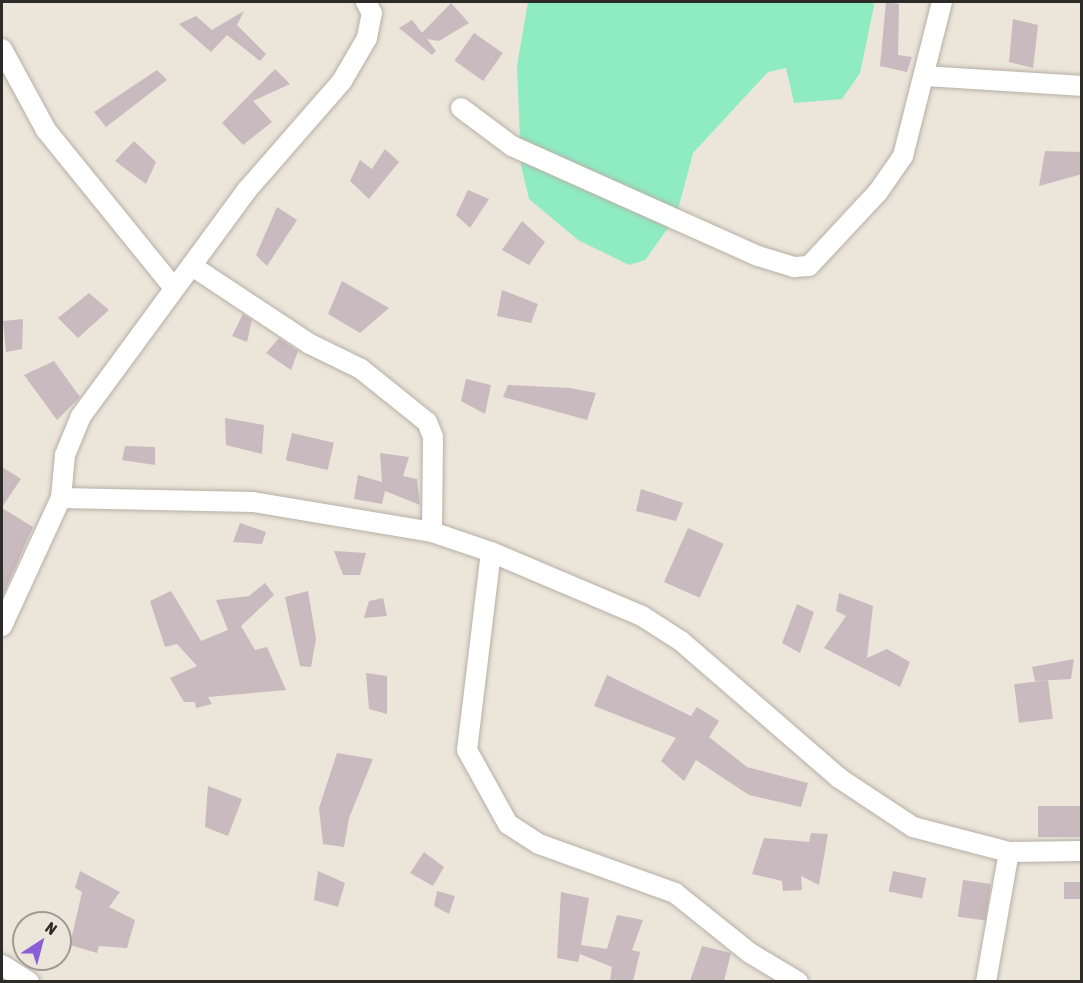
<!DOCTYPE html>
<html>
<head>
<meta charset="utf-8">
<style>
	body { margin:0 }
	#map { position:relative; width:1083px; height:983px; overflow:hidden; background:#ece5da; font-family:"Asap Condensed",sans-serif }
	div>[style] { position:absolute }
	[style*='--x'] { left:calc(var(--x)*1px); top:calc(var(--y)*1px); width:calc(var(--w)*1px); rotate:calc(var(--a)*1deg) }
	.green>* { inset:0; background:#8febc2 }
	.building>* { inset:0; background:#c8babe; transform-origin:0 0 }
	.roads { filter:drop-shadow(0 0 2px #b6afa5) drop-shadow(0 0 2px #b6afa5) }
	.minor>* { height:20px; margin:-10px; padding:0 10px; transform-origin:10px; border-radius:10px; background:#fff }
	span { translate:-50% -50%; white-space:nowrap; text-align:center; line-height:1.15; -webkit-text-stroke:6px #ece5da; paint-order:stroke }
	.frame { position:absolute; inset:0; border:3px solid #2d2b27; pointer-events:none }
	.north { position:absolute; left:12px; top:911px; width:60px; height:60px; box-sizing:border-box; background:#ece5da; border:2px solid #a09b92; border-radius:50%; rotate:36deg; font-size:16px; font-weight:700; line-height:24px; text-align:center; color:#2d2b27 }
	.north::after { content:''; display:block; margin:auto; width:21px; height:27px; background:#8b5dd6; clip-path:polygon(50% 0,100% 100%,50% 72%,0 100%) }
</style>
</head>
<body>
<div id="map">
	<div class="green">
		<div style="clip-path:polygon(528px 2px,873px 2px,874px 6px,860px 73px,842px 99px,794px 103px,786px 68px,768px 72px,693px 153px,676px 217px,645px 260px,629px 265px,578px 240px,529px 199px,521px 165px,517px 66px)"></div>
	</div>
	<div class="building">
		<div style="clip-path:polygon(886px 2px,899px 4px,898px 55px,912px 57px,907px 72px,880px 66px)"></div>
		<div style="clip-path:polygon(451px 3px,469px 23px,439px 41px,427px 39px,436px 51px,432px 55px,399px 28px,412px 20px,422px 33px)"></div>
		<div style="clip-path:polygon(244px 11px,237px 25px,266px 54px,260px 61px,227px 35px,211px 52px,179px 24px,196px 16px,212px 30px)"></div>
		<div style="clip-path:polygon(1013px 19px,1038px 25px,1033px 68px,1009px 62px)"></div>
		<div style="left:474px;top:33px;width:35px;height:34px;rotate:35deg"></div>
		<div style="clip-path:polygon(275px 69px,290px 84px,253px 101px,272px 122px,243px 145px,222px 123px)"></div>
		<div style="clip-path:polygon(157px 70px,167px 80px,106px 127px,94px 112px)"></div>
		<div style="clip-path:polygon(134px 141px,156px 162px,146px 184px,115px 161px)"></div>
		<div style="clip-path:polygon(385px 149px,399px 162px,369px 199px,350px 181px,360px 160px,372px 169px)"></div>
		<div style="clip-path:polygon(1045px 151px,1082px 152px,1082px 174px,1039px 186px)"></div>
		<div style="clip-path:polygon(468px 190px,489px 199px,470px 228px,456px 215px)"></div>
		<div style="clip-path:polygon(277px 207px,297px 220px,267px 266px,256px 255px)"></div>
		<div style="clip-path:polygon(522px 221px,545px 242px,529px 265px,502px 250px)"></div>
		<div style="clip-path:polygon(342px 281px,389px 308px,360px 333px,328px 314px)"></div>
		<div style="clip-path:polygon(502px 290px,538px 304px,531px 323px,497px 316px)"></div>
		<div style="clip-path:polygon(89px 293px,109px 310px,78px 338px,58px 318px)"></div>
		<div style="clip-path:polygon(243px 314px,252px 320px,247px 342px,232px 336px)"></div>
		<div style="clip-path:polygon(23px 319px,22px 349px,6px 352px,3px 321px)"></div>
		<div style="clip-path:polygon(279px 338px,298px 351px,291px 370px,266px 353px)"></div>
		<div style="clip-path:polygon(54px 361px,80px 397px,57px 420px,24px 375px)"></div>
		<div style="clip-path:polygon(466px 379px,491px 385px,485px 414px,461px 401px)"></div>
		<div style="clip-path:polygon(508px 385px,570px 388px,596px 393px,587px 420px,503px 397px)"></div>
		<div style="clip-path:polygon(225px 418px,264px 425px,262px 454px,226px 445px)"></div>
		<div style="left:292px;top:433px;width:43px;height:28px;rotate:13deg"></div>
		<div style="clip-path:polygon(125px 446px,155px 447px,155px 465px,122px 460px)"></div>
		<div style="clip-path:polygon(380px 453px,409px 457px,403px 476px,417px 479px,420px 505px,385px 491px,382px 504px,354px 499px,358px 475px,382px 482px)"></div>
		<div style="clip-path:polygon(2px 467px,21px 479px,2px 507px)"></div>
		<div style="clip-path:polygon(641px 489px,683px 503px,676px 521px,636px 511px)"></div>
		<div style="clip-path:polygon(2px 508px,33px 527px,3px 595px,2px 595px)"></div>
		<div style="clip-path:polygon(240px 523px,266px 532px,262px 544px,233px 542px)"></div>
		<div style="left:688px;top:528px;width:39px;height:59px;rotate:24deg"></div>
		<div style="clip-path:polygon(334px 551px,366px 553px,360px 575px,343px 575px)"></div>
		<div style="clip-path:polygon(265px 583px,274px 595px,241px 626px,255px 650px,267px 647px,286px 690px,208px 697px,212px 704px,196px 708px,195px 702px,184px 702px,170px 678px,197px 666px,177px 644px,165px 647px,150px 601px,171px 591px,201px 641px,228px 630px,216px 600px,249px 596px)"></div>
		<div style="clip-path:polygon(308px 591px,316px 639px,311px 667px,300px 666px,285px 597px)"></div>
		<div style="clip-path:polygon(839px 593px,873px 606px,867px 658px,887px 649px,910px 662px,900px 687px,824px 648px,846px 616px,836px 611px)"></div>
		<div style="clip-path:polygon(383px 598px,387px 616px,364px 618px,369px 601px)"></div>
		<div style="clip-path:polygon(797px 604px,814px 612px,800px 653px,782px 643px)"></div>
		<div style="clip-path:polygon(1074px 659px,1071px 679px,1035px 681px,1032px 667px)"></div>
		<div style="clip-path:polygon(366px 673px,387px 676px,387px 714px,369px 709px)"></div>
		<div style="clip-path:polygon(607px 675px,691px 716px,697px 707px,719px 721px,709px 737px,747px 767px,808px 783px,801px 807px,749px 795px,696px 760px,684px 781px,661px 761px,676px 738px,594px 706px)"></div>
		<div style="left:1048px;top:680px;width:39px;height:34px;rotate:83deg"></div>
		<div style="clip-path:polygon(337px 753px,373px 759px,349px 818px,344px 847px,323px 844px,319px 808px)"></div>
		<div style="clip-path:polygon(208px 786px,242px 799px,228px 836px,205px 827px)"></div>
		<div style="left:1082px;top:806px;width:31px;height:44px;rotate:90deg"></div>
		<div style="clip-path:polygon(811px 833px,828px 834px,819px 885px,801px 876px,802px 890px,783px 891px,782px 881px,752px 874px,764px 838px,809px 842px)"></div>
		<div style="clip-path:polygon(424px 852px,444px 867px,433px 886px,410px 873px)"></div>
		<div style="clip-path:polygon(80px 871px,120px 892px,109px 907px,135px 920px,127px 948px,99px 946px,97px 953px,70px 945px,82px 892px,75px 888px)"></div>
		<div style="clip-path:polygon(318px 871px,345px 883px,338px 907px,314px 900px)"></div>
		<div style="left:893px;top:871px;width:34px;height:21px;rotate:12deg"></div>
		<div style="left:963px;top:880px;width:28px;height:37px;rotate:8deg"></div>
		<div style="left:1082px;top:882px;width:17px;height:18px;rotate:90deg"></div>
		<div style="clip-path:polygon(437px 891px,455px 896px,449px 914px,434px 906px)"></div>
		<div style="clip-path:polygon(561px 892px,589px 898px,581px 945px,607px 949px,617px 915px,643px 920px,632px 950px,640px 952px,633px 981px,610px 981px,612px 967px,580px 954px,578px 962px,557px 958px)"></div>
		<div style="clip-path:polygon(702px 946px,731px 953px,724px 981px,690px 981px)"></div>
	</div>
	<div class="roads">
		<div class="minor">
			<div style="--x:2;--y:49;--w:92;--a:61.5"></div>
			<div style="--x:46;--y:130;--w:203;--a:51"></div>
			<div style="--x:924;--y:76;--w:158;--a:3.6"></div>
			<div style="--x:461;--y:108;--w:64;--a:36.7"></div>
			<div style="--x:512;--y:146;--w:269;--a:24.1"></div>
			<div style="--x:758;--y:256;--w:38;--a:17"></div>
			<div style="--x:794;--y:267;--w:15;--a:-4"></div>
			<div style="--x:809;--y:266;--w:101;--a:-47"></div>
			<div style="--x:878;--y:192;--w:44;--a:-55.2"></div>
			<div style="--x:903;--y:156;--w:159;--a:-75.8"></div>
			<div style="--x:192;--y:266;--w:141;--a:33.5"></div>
			<div style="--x:310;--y:344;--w:57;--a:26.1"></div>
			<div style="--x:361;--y:369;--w:85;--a:38.8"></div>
			<div style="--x:427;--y:422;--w:16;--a:68"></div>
			<div style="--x:433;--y:437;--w:95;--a:90.6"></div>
			<div style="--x:61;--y:498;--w:192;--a:1.2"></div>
			<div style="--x:253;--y:502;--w:181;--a:9.5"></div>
			<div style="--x:432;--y:532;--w:62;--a:18.7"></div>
			<div style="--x:491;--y:552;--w:164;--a:23"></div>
			<div style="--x:642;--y:616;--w:46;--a:32.7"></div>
			<div style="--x:681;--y:641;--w:209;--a:40.9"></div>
			<div style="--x:839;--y:778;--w:89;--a:33.5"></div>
			<div style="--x:913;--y:827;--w:99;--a:14.6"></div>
			<div style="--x:1009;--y:852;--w:73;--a:-0.8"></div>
			<div style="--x:491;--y:552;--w:199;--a:96.9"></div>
			<div style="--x:467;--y:750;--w:85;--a:61"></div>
			<div style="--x:508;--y:824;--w:37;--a:33"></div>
			<div style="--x:539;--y:844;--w:145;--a:19.8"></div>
			<div style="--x:675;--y:893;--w:96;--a:38.7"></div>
			<div style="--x:750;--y:953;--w:56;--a:31.1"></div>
			<div style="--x:2;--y:626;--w:141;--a:-65.3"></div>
			<div style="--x:61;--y:498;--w:43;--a:-84.7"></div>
			<div style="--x:65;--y:455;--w:42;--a:-67.7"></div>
			<div style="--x:81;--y:416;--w:280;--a:-53.7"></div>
			<div style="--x:247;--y:190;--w:145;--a:-48.9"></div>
			<div style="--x:342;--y:81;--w:50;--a:-59.8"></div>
			<div style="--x:367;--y:38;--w:25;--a:-79"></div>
			<div style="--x:372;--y:13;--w:13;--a:-119"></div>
			<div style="--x:2;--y:965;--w:32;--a:32"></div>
			<div style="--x:986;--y:982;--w:132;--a:-80"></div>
		</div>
	</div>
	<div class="frame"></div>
	<div class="north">N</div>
</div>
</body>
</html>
